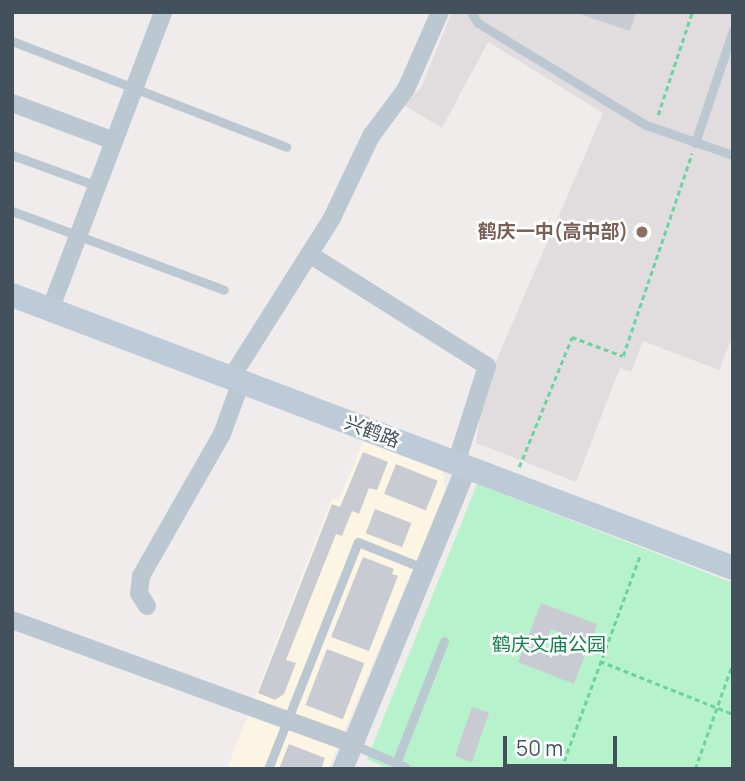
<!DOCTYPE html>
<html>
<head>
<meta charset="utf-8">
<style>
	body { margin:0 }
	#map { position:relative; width:745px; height:781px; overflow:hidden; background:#f0ecec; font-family:Manrope,"Noto Sans SC",sans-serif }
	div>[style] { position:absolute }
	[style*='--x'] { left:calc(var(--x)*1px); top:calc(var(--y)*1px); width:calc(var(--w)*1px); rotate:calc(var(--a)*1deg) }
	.commercial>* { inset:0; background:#fdf5e3 }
	.education>* { inset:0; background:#e1ddde }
	.green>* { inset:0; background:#b6f2cc }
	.building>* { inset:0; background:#c8ccd2; transform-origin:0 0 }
	.path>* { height:2.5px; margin-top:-1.25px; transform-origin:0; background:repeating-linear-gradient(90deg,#6bd39e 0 5px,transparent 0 8.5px) }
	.service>* { height:9px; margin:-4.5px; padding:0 4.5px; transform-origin:4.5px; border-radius:4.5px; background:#bcc8d1 }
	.minor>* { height:18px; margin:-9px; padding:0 9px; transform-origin:9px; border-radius:9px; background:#bcc8d1 }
	.tertiary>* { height:21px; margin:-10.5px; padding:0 10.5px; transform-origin:10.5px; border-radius:10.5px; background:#bcc8d1 }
	.secondary>* { height:24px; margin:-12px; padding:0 12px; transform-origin:12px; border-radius:12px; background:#bdcbd8 }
	.dots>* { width:19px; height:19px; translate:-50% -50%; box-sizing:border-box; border:4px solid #fff; border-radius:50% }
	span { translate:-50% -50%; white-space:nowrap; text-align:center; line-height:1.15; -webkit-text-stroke:5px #fff; paint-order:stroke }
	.education-label { font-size:19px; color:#785e54; font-weight:700 }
	.right { translate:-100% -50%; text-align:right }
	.street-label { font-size:19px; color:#43515c }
	.park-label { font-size:19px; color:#0e8347 }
	.frame { position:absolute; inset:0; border:14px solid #43515c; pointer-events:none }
	.scale { position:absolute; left:503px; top:736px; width:114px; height:32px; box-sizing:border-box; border:4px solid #43515c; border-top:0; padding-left:9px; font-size:21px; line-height:24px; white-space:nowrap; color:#43515c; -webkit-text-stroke:5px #fff; paint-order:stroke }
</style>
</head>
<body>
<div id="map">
	<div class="commercial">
		<div style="clip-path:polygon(364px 441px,443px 472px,445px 493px,328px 769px,227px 769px,332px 498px,339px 500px)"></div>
	</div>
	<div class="education">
		<div style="clip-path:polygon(452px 12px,733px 12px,733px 335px,719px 370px,643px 341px,631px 372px,620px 368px,576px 482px,476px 443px,484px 389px,603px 113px,488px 42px,442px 128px,404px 105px,421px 88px)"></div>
	</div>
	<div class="green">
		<div style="clip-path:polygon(477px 484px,733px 583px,733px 769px,389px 769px,367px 759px)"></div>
	</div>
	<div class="building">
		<div style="clip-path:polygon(574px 12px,636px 12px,630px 31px)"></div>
		<div style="clip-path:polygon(363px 452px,388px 462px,377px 490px,369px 488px,359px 514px,352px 511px,342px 536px,336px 534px,286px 660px,296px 663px,284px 694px,275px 700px,258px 693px,332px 504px,340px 507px)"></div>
		<div style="left:396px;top:464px;width:45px;height:32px;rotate:22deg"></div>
		<div style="left:375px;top:509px;width:39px;height:26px;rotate:21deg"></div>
		<div style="clip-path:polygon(363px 557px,394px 569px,392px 574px,398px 576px,369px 651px,331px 637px)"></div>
		<div style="clip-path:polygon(evenodd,541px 603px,597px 624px,574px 684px,518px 662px,541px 603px,551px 629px,570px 637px,563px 655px,543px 648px,551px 629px)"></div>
		<div style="left:327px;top:649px;width:40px;height:60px;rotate:21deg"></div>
		<div style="left:472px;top:707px;width:18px;height:52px;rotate:19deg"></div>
		<div style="clip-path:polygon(289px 744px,325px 758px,321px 769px,279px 769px)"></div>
	</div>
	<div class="path">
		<div style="--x:658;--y:115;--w:108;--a:-71.7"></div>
		<div style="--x:519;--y:467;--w:140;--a:-67.8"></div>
		<div style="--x:572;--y:337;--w:54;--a:20.4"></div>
		<div style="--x:623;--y:356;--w:214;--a:-71.2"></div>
		<div style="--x:600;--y:661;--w:143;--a:21.7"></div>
		<div style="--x:561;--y:769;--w:228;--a:-69.7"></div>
		<div style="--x:695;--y:769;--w:114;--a:-70.4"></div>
	</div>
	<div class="service">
		<div style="--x:471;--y:12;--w:13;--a:58"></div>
		<div style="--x:478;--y:23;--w:197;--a:31.3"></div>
		<div style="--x:646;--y:125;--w:92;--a:19"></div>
		<div style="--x:12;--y:41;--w:294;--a:21.1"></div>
		<div style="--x:695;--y:143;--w:119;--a:-71.4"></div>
		<div style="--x:12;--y:155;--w:90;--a:20"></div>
		<div style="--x:12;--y:211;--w:226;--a:20.4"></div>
		<div style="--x:352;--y:744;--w:58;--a:23.5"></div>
		<div style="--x:396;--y:763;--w:131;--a:-68.5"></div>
		<div style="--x:268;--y:769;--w:244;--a:-68.4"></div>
		<div style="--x:358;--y:542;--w:70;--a:21.8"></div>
	</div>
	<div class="minor">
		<div style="--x:12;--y:103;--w:109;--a:20.4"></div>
		<div style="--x:309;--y:254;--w:210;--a:32.2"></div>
		<div style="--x:487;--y:366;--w:102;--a:107.7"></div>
		<div style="--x:50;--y:310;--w:319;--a:-69.2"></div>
		<div style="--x:231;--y:378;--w:189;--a:-57.7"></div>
		<div style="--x:332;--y:218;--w:91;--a:-64.6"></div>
		<div style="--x:371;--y:136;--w:59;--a:-53.3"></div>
		<div style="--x:406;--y:89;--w:84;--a:-66.2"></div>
		<div style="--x:147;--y:606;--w:15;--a:-122"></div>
		<div style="--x:139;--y:593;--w:17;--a:-83"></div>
		<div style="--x:141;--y:576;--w:163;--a:-60.3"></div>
		<div style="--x:222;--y:434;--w:55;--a:-69.9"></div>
		<div style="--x:12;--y:620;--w:362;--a:20"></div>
	</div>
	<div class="tertiary">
		<div style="--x:342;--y:769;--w:326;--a:-67.7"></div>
	</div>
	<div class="secondary">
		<div style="--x:12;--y:295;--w:771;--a:20.74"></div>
	</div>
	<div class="dots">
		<div style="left:642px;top:232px;background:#8d6e63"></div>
	</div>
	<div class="education-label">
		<span class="right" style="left:628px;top:232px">鹤庆一中(高中部)</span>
	</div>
	<div class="street-label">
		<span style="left:372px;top:432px;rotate:21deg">兴鹤路</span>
	</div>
	<div class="park-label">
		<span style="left:549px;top:645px">鹤庆文庙公园</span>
	</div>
	<div class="frame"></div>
	<div class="scale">50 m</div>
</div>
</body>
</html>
